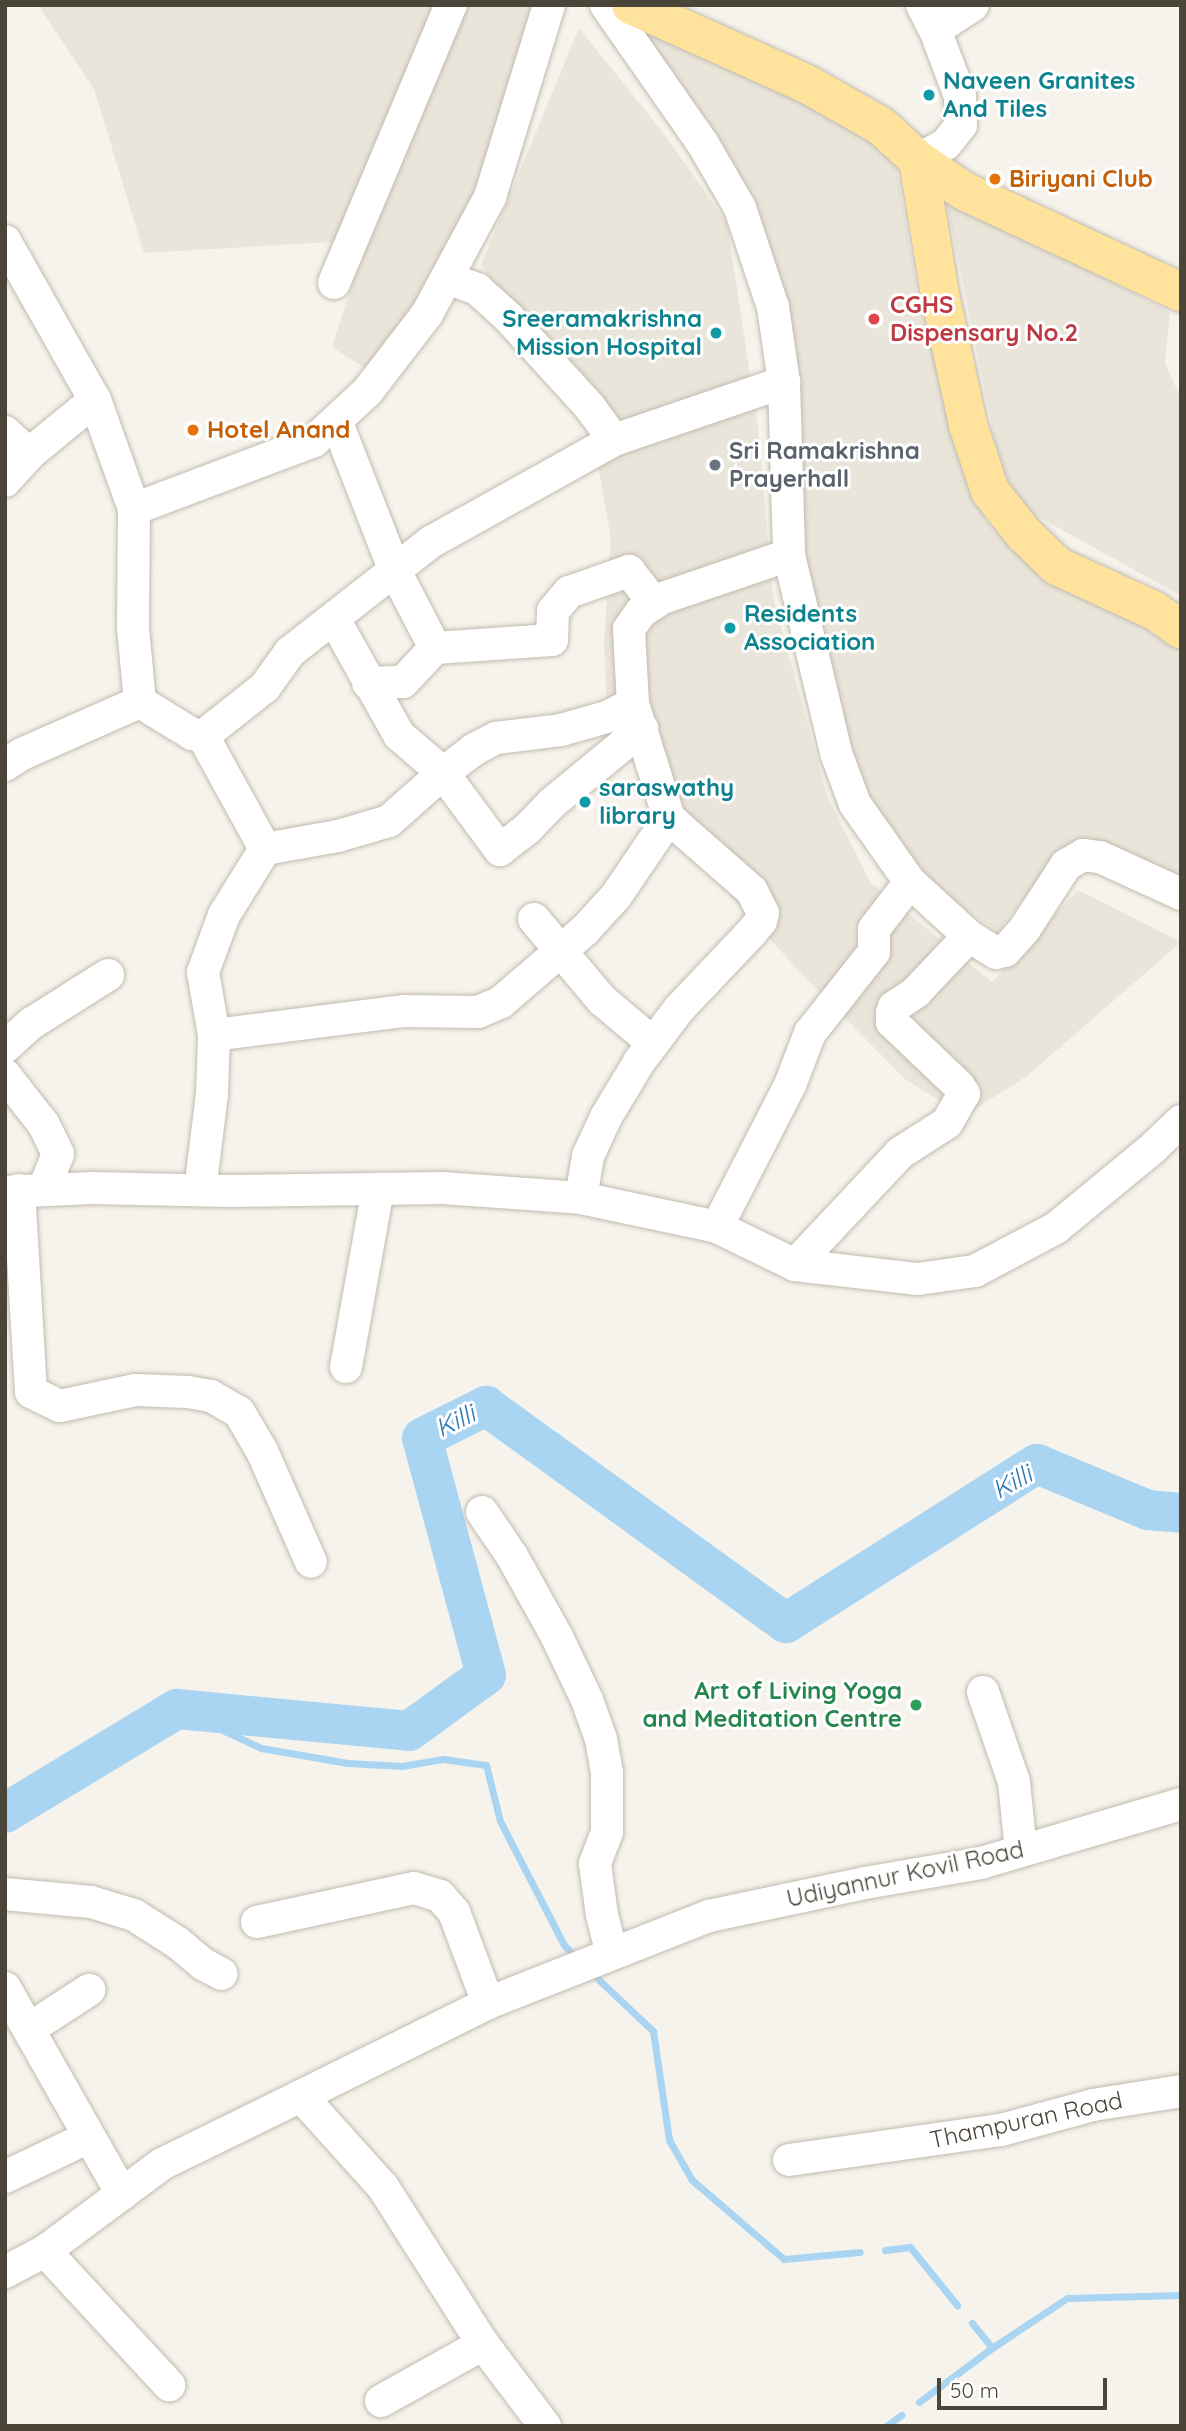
<!DOCTYPE html>
<html>
<head>
<meta charset="utf-8">
<style>
	body { margin:0 }
	#map { position:relative; width:1186px; height:2431px; overflow:hidden; background:#f6f3ec; font-family:Quicksand,sans-serif }
	div>[style] { position:absolute }
	[style*='--x'] { left:calc(var(--x)*1px); top:calc(var(--y)*1px); width:calc(var(--w)*1px); rotate:calc(var(--a)*1deg) }
	.residential>* { inset:0; background:#eae5da }
	.stream>* { height:7px; margin:-3.5px; padding:0 3.5px; transform-origin:3.5px; border-radius:3.5px; background:#a9d4f2 }
	.river>* { height:40px; margin:-20px; padding:0 20px; transform-origin:20px; border-radius:20px; background:#a9d4f2 }
	.roads { filter:drop-shadow(0 0 2px #c2bbae) drop-shadow(0 0 2px #c2bbae) }
	.minor>* { height:32px; margin:-16px; padding:0 16px; transform-origin:16px; border-radius:16px; background:#fff }
	.major>* { height:38px; margin:-19px; padding:0 19px; transform-origin:19px; border-radius:19px; background:#ffe39c }
	.dots>* { width:19px; height:19px; translate:-50% -50%; box-sizing:border-box; border:4px solid #fff; border-radius:50% }
	span { translate:-50% -50%; white-space:nowrap; text-align:center; line-height:1.15; -webkit-text-stroke:6px #fff; paint-order:stroke }
	.culture-label { font-size:24px; color:#0d838f; font-weight:700 }
	.left { translate:0 -50%; text-align:left }
	.right { translate:-100% -50%; text-align:right }
	.food-label { font-size:24px; color:#c56008; font-weight:700 }
	.health-label { font-size:24px; color:#be3a42; font-weight:700 }
	.worship-label { font-size:24px; color:#5b616d; font-weight:700 }
	.leisure-label { font-size:24px; color:#27864d; font-weight:700 }
	.street-label { font-size:24px; color:#4b4439 }
	.water-label { font-size:26px; color:#2e7ab2; font-style:italic }
	.frame { position:absolute; inset:0; border:7px solid #4b4439; pointer-events:none }
	.scale { position:absolute; left:937px; top:2378px; width:170px; height:32px; box-sizing:border-box; border:4px solid #4b4439; border-top:0; padding-left:9px; font-size:21px; line-height:24px; white-space:nowrap; color:#4b4439; -webkit-text-stroke:5px #fff; paint-order:stroke }
</style>
</head>
<body>
<div id="map">
	<div class="residential">
		<div style="clip-path:polygon(38px 5px,551px 5px,475px 198px,375px 375px,332px 347px,366px 240px,144px 253px,94px 89px)"></div>
		<div style="clip-path:polygon(620px 24px,767px 73px,894px 151px,918px 295px,942px 384px,980px 487px,985px 519px,1034px 570px,1181px 645px,1181px 906px,1064px 846px,998px 932px,931px 885px,874px 822px,795px 566px,782px 291px)"></div>
		<div style="clip-path:polygon(579px 28px,662px 131px,727px 223px,758px 427px,773px 597px,827px 795px,870px 882px,992px 982px,1078px 890px,1181px 942px,1027px 1076px,964px 1116px,905px 1079px,799px 971px,715px 879px,631px 760px,607px 711px,604px 642px,611px 538px,592px 432px,481px 265px)"></div>
		<div style="clip-path:polygon(949px 199px,1170px 312px,1165px 363px,1181px 399px,1181px 596px,1021px 507px,1000px 465px,948px 211px)"></div>
	</div>
	<div class="stream">
		<div style="--x:177;--y:1709;--w:93;--a:24.9"></div>
		<div style="--x:261;--y:1748;--w:88;--a:9.8"></div>
		<div style="--x:348;--y:1763;--w:54;--a:3.2"></div>
		<div style="--x:402;--y:1766;--w:42;--a:-9.7"></div>
		<div style="--x:443;--y:1759;--w:43;--a:7.9"></div>
		<div style="--x:486;--y:1765;--w:58;--a:76"></div>
		<div style="--x:500;--y:1821;--w:140;--a:62.7"></div>
		<div style="--x:564;--y:1945;--w:8;--a:45"></div>
		<div style="--x:598;--y:1979;--w:76;--a:43.4"></div>
		<div style="--x:653;--y:2031;--w:110;--a:81.6"></div>
		<div style="--x:669;--y:2140;--w:46;--a:60.1"></div>
		<div style="--x:692;--y:2180;--w:121;--a:40.7"></div>
		<div style="--x:784;--y:2259;--w:76;--a:-5.3"></div>
		<div style="--x:885;--y:2250;--w:25;--a:-7"></div>
		<div style="--x:910;--y:2247;--w:75;--a:51"></div>
		<div style="--x:972;--y:2323;--w:32;--a:51"></div>
		<div style="--x:992;--y:2348;--w:90;--a:-33.7"></div>
		<div style="--x:1067;--y:2298;--w:114;--a:-1.5"></div>
		<div style="--x:919;--y:2402;--w:91;--a:-36.5"></div>
		<div style="--x:886;--y:2426;--w:19;--a:-36"></div>
	</div>
	<div class="river">
		<div style="--x:5;--y:1813;--w:201;--a:-31.2"></div>
		<div style="--x:177;--y:1709;--w:233;--a:5.4"></div>
		<div style="--x:409;--y:1731;--w:95;--a:-36"></div>
		<div style="--x:486;--y:1675;--w:245;--a:-105.1"></div>
		<div style="--x:422;--y:1438;--w:72;--a:-26.6"></div>
		<div style="--x:486;--y:1406;--w:370;--a:35.9"></div>
		<div style="--x:786;--y:1623;--w:297;--a:-32.4"></div>
		<div style="--x:1037;--y:1464;--w:120;--a:22.5"></div>
		<div style="--x:1148;--y:1510;--w:33;--a:5"></div>
	</div>
	<div class="roads">
		<div class="minor">
			<div style="--x:606;--y:5;--w:169;--a:55.1"></div>
			<div style="--x:703;--y:144;--w:74;--a:60"></div>
			<div style="--x:740;--y:208;--w:104;--a:71.6"></div>
			<div style="--x:773;--y:307;--w:76;--a:81.7"></div>
			<div style="--x:784;--y:382;--w:173;--a:88.3"></div>
			<div style="--x:789;--y:555;--w:204;--a:76.6"></div>
			<div style="--x:836;--y:753;--w:54;--a:69.6"></div>
			<div style="--x:855;--y:804;--w:95;--a:54.8"></div>
			<div style="--x:910;--y:882;--w:80;--a:42.5"></div>
			<div style="--x:969;--y:936;--w:32;--a:32"></div>
			<div style="--x:996;--y:953;--w:9;--a:-13"></div>
			<div style="--x:1005;--y:951;--w:28;--a:-48"></div>
			<div style="--x:1024;--y:930;--w:77;--a:-57.1"></div>
			<div style="--x:1066;--y:865;--w:20;--a:-30"></div>
			<div style="--x:1083;--y:855;--w:17;--a:7"></div>
			<div style="--x:1100;--y:857;--w:89;--a:24.6"></div>
			<div style="--x:922;--y:5;--w:28;--a:63"></div>
			<div style="--x:918;--y:160;--w:32;--a:-30"></div>
			<div style="--x:946;--y:144;--w:24;--a:-52"></div>
			<div style="--x:961;--y:125;--w:29;--a:-92"></div>
			<div style="--x:960;--y:96;--w:71;--a:-110.7"></div>
			<div style="--x:935;--y:30;--w:45;--a:-33.3"></div>
			<div style="--x:5;--y:241;--w:183;--a:60.5"></div>
			<div style="--x:447;--y:278;--w:32;--a:20"></div>
			<div style="--x:477;--y:289;--w:42;--a:42.1"></div>
			<div style="--x:508;--y:317;--w:120;--a:47.7"></div>
			<div style="--x:589;--y:406;--w:42;--a:53.7"></div>
			<div style="--x:334;--y:283;--w:302;--a:-67.2"></div>
			<div style="--x:337;--y:423;--w:159;--a:68.6"></div>
			<div style="--x:395;--y:571;--w:87;--a:62.5"></div>
			<div style="--x:5;--y:432;--w:33;--a:43"></div>
			<div style="--x:29;--y:454;--w:85;--a:-39.3"></div>
			<div style="--x:95;--y:400;--w:116;--a:70.3"></div>
			<div style="--x:134;--y:509;--w:119;--a:90.5"></div>
			<div style="--x:133;--y:628;--w:74;--a:84.6"></div>
			<div style="--x:140;--y:702;--w:61;--a:31.6"></div>
			<div style="--x:192;--y:734;--w:11;--a:10"></div>
			<div style="--x:203;--y:736;--w:129;--a:61.2"></div>
			<div style="--x:265;--y:849;--w:78;--a:121.8"></div>
			<div style="--x:224;--y:915;--w:61;--a:110.2"></div>
			<div style="--x:203;--y:972;--w:64;--a:80.1"></div>
			<div style="--x:214;--y:1035;--w:59;--a:91.9"></div>
			<div style="--x:212;--y:1094;--w:97;--a:97.1"></div>
			<div style="--x:5;--y:481;--w:36;--a:-48"></div>
			<div style="--x:134;--y:509;--w:192;--a:-20.7"></div>
			<div style="--x:314;--y:441;--w:72;--a:-42.8"></div>
			<div style="--x:367;--y:392;--w:98;--a:-52.4"></div>
			<div style="--x:427;--y:314;--w:133;--a:-61.7"></div>
			<div style="--x:490;--y:197;--w:201;--a:-72.9"></div>
			<div style="--x:334;--y:619;--w:133;--a:60.7"></div>
			<div style="--x:399;--y:735;--w:58;--a:40.8"></div>
			<div style="--x:443;--y:773;--w:96;--a:53.5"></div>
			<div style="--x:500;--y:850;--w:34;--a:-38"></div>
			<div style="--x:527;--y:829;--w:36;--a:-46"></div>
			<div style="--x:552;--y:803;--w:117;--a:-39.4"></div>
			<div style="--x:368;--y:683;--w:35;--a:-2"></div>
			<div style="--x:403;--y:682;--w:47;--a:-46.7"></div>
			<div style="--x:435;--y:648;--w:117;--a:-3.9"></div>
			<div style="--x:552;--y:640;--w:29;--a:-88"></div>
			<div style="--x:553;--y:611;--w:25;--a:-50"></div>
			<div style="--x:569;--y:592;--w:64;--a:-19.3"></div>
			<div style="--x:629;--y:571;--w:41;--a:52"></div>
			<div style="--x:203;--y:736;--w:79;--a:-38.3"></div>
			<div style="--x:265;--y:687;--w:43;--a:-54.5"></div>
			<div style="--x:290;--y:652;--w:179;--a:-38"></div>
			<div style="--x:431;--y:542;--w:210;--a:-29.1"></div>
			<div style="--x:614;--y:440;--w:180;--a:-18.8"></div>
			<div style="--x:5;--y:765;--w:20;--a:-33"></div>
			<div style="--x:22;--y:754;--w:129;--a:-23.8"></div>
			<div style="--x:265;--y:849;--w:74;--a:-10.1"></div>
			<div style="--x:338;--y:836;--w:53;--a:-16.4"></div>
			<div style="--x:389;--y:821;--w:72;--a:-41.6"></div>
			<div style="--x:443;--y:773;--w:38;--a:-37"></div>
			<div style="--x:473;--y:750;--w:26;--a:-28"></div>
			<div style="--x:496;--y:738;--w:65;--a:-7"></div>
			<div style="--x:561;--y:730;--w:48;--a:-15.8"></div>
			<div style="--x:607;--y:717;--w:29;--a:-27"></div>
			<div style="--x:534;--y:919;--w:106;--a:50"></div>
			<div style="--x:602;--y:1000;--w:67;--a:40.1"></div>
			<div style="--x:214;--y:1035;--w:192;--a:-7.2"></div>
			<div style="--x:404;--y:1011;--w:74;--a:0.8"></div>
			<div style="--x:478;--y:1012;--w:25;--a:-23"></div>
			<div style="--x:501;--y:1002;--w:111;--a:-40.6"></div>
			<div style="--x:585;--y:930;--w:46;--a:-47.6"></div>
			<div style="--x:616;--y:896;--w:94;--a:-55.8"></div>
			<div style="--x:5;--y:1047;--w:36;--a:-42"></div>
			<div style="--x:32;--y:1023;--w:90;--a:-32.3"></div>
			<div style="--x:5;--y:1075;--w:63;--a:52"></div>
			<div style="--x:44;--y:1125;--w:32;--a:64"></div>
			<div style="--x:58;--y:1154;--w:38;--a:112"></div>
			<div style="--x:19;--y:1190;--w:202;--a:86.6"></div>
			<div style="--x:31;--y:1392;--w:32;--a:26"></div>
			<div style="--x:60;--y:1406;--w:77;--a:-12"></div>
			<div style="--x:135;--y:1390;--w:53;--a:2.2"></div>
			<div style="--x:188;--y:1392;--w:23;--a:10"></div>
			<div style="--x:211;--y:1396;--w:32;--a:30"></div>
			<div style="--x:239;--y:1412;--w:45;--a:59.5"></div>
			<div style="--x:262;--y:1451;--w:121;--a:66.2"></div>
			<div style="--x:5;--y:1192;--w:87;--a:-2.6"></div>
			<div style="--x:92;--y:1188;--w:138;--a:1.2"></div>
			<div style="--x:230;--y:1191;--w:213;--a:-0.8"></div>
			<div style="--x:443;--y:1188;--w:138;--a:4.1"></div>
			<div style="--x:581;--y:1198;--w:139;--a:12"></div>
			<div style="--x:717;--y:1227;--w:87;--a:26"></div>
			<div style="--x:795;--y:1265;--w:124;--a:6.5"></div>
			<div style="--x:918;--y:1279;--w:58;--a:-8"></div>
			<div style="--x:975;--y:1271;--w:92;--a:-28"></div>
			<div style="--x:1056;--y:1228;--w:126;--a:-39.5"></div>
			<div style="--x:1153;--y:1148;--w:39;--a:-44"></div>
			<div style="--x:581;--y:1198;--w:43;--a:-80.5"></div>
			<div style="--x:588;--y:1156;--w:43;--a:-65.2"></div>
			<div style="--x:606;--y:1117;--w:64;--a:-59"></div>
			<div style="--x:639;--y:1062;--w:66;--a:-53"></div>
			<div style="--x:679;--y:1009;--w:106;--a:-46.5"></div>
			<div style="--x:752;--y:932;--w:14;--a:-51"></div>
			<div style="--x:761;--y:921;--w:8;--a:-76"></div>
			<div style="--x:763;--y:913;--w:25;--a:-117"></div>
			<div style="--x:752;--y:891;--w:111;--a:-138.7"></div>
			<div style="--x:669;--y:818;--w:120;--a:-107.5"></div>
			<div style="--x:633;--y:704;--w:75;--a:-93.1"></div>
			<div style="--x:629;--y:629;--w:21;--a:-55"></div>
			<div style="--x:641;--y:612;--w:23;--a:-34"></div>
			<div style="--x:660;--y:599;--w:136;--a:-18.8"></div>
			<div style="--x:717;--y:1227;--w:160;--a:-62.8"></div>
			<div style="--x:790;--y:1085;--w:56;--a:-69"></div>
			<div style="--x:810;--y:1033;--w:103;--a:-51.7"></div>
			<div style="--x:874;--y:952;--w:23;--a:-90"></div>
			<div style="--x:874;--y:929;--w:59;--a:-52.5"></div>
			<div style="--x:795;--y:1265;--w:154;--a:-46.8"></div>
			<div style="--x:900;--y:1153;--w:56;--a:-32.6"></div>
			<div style="--x:947;--y:1123;--w:34;--a:-60"></div>
			<div style="--x:964;--y:1094;--w:9;--a:-122"></div>
			<div style="--x:959;--y:1086;--w:93;--a:-136.3"></div>
			<div style="--x:892;--y:1022;--w:9;--a:-90"></div>
			<div style="--x:892;--y:1013;--w:6;--a:-72"></div>
			<div style="--x:894;--y:1007;--w:27;--a:-34"></div>
			<div style="--x:916;--y:992;--w:77;--a:-46.6"></div>
			<div style="--x:346;--y:1367;--w:181;--a:-79.8"></div>
			<div style="--x:482;--y:1512;--w:53;--a:55.7"></div>
			<div style="--x:512;--y:1556;--w:93;--a:60.9"></div>
			<div style="--x:557;--y:1637;--w:70;--a:64.5"></div>
			<div style="--x:587;--y:1700;--w:41;--a:70.3"></div>
			<div style="--x:601;--y:1739;--w:35;--a:80"></div>
			<div style="--x:607;--y:1773;--w:59;--a:90"></div>
			<div style="--x:607;--y:1832;--w:34;--a:111"></div>
			<div style="--x:595;--y:1864;--w:51;--a:82.2"></div>
			<div style="--x:602;--y:1915;--w:40;--a:75.6"></div>
			<div style="--x:983;--y:1692;--w:95;--a:71"></div>
			<div style="--x:1014;--y:1782;--w:69;--a:84.2"></div>
			<div style="--x:5;--y:1894;--w:86;--a:5.3"></div>
			<div style="--x:91;--y:1902;--w:45;--a:16.8"></div>
			<div style="--x:134;--y:1915;--w:52;--a:32.5"></div>
			<div style="--x:178;--y:1943;--w:33;--a:40"></div>
			<div style="--x:203;--y:1964;--w:21;--a:28"></div>
			<div style="--x:257;--y:1922;--w:161;--a:-12.2"></div>
			<div style="--x:414;--y:1888;--w:27;--a:17"></div>
			<div style="--x:440;--y:1896;--w:21;--a:49"></div>
			<div style="--x:454;--y:1912;--w:97;--a:69.5"></div>
			<div style="--x:5;--y:1988;--w:237;--a:60.4"></div>
			<div style="--x:29;--y:2029;--w:72;--a:-33"></div>
			<div style="--x:301;--y:2096;--w:209;--a:-26.4"></div>
			<div style="--x:488;--y:2003;--w:238;--a:-21.5"></div>
			<div style="--x:709;--y:1916;--w:159;--a:-11.9"></div>
			<div style="--x:865;--y:1883;--w:118;--a:-9.8"></div>
			<div style="--x:981;--y:1863;--w:209;--a:-16.4"></div>
			<div style="--x:789;--y:2160;--w:214;--a:-8.1"></div>
			<div style="--x:1001;--y:2130;--w:95;--a:-15.2"></div>
			<div style="--x:1093;--y:2105;--w:89;--a:-9"></div>
			<div style="--x:5;--y:2177;--w:93;--a:-25.5"></div>
			<div style="--x:45;--y:2251;--w:183;--a:47.2"></div>
			<div style="--x:5;--y:2272;--w:45;--a:-27.7"></div>
			<div style="--x:45;--y:2251;--w:146;--a:-36.6"></div>
			<div style="--x:162;--y:2164;--w:155;--a:-26.1"></div>
			<div style="--x:301;--y:2096;--w:122;--a:48"></div>
			<div style="--x:383;--y:2187;--w:186;--a:57.5"></div>
			<div style="--x:483;--y:2344;--w:103;--a:52.9"></div>
			<div style="--x:381;--y:2401;--w:117;--a:-29.2"></div>
		</div>
		<div class="major">
			<div style="--x:631;--y:5;--w:193;--a:24.2"></div>
			<div style="--x:807;--y:84;--w:85;--a:29.6"></div>
			<div style="--x:881;--y:126;--w:50;--a:42.6"></div>
			<div style="--x:918;--y:160;--w:55;--a:34"></div>
			<div style="--x:964;--y:191;--w:239;--a:25"></div>
			<div style="--x:918;--y:160;--w:137;--a:80.7"></div>
			<div style="--x:940;--y:295;--w:133;--a:77.8"></div>
			<div style="--x:968;--y:425;--w:70;--a:71.6"></div>
			<div style="--x:990;--y:491;--w:55;--a:51.7"></div>
			<div style="--x:1024;--y:534;--w:46;--a:44.1"></div>
			<div style="--x:1057;--y:566;--w:108;--a:24.7"></div>
			<div style="--x:1155;--y:611;--w:32;--a:35"></div>
		</div>
	</div>
	<div class="dots">
		<div style="left:929px;top:95px;background:#0f9aa8"></div>
		<div style="left:995px;top:179px;background:#e8710a"></div>
		<div style="left:874px;top:319px;background:#e0444e"></div>
		<div style="left:716px;top:333px;background:#0f9aa8"></div>
		<div style="left:193px;top:430px;background:#e8710a"></div>
		<div style="left:715px;top:465px;background:#6b7280"></div>
		<div style="left:730px;top:628px;background:#0f9aa8"></div>
		<div style="left:585px;top:802px;background:#0f9aa8"></div>
		<div style="left:916px;top:1705px;background:#2e9e5b"></div>
	</div>
	<div class="culture-label">
		<span class="left" style="left:943px;top:95px">Naveen Granites<br>And Tiles</span>
		<span class="right" style="left:702px;top:333px">Sreeramakrishna<br>Mission Hospital</span>
		<span class="left" style="left:744px;top:628px">Residents<br>Association</span>
		<span class="left" style="left:599px;top:802px">saraswathy<br>library</span>
	</div>
	<div class="food-label">
		<span class="left" style="left:1009px;top:179px">Biriyani Club</span>
		<span class="left" style="left:207px;top:430px">Hotel Anand</span>
	</div>
	<div class="health-label">
		<span class="left" style="left:890px;top:319px">CGHS<br>Dispensary No.2</span>
	</div>
	<div class="worship-label">
		<span class="left" style="left:729px;top:465px">Sri Ramakrishna<br>Prayerhall</span>
	</div>
	<div class="leisure-label">
		<span class="right" style="left:902px;top:1705px">Art of Living Yoga<br>and Meditation Centre</span>
	</div>
	<div class="street-label">
		<span style="left:905px;top:1874px;rotate:-12deg">Udiyannur Kovil Road</span>
		<span style="left:1026px;top:2120px;rotate:-12deg">Thampuran Road</span>
	</div>
	<div class="water-label">
		<span style="left:455px;top:1421px;rotate:-26deg">Killi</span>
		<span style="left:1012px;top:1482px;rotate:-29deg">Killi</span>
	</div>
	<div class="frame"></div>
	<div class="scale">50 m</div>
</div>
</body>
</html>
